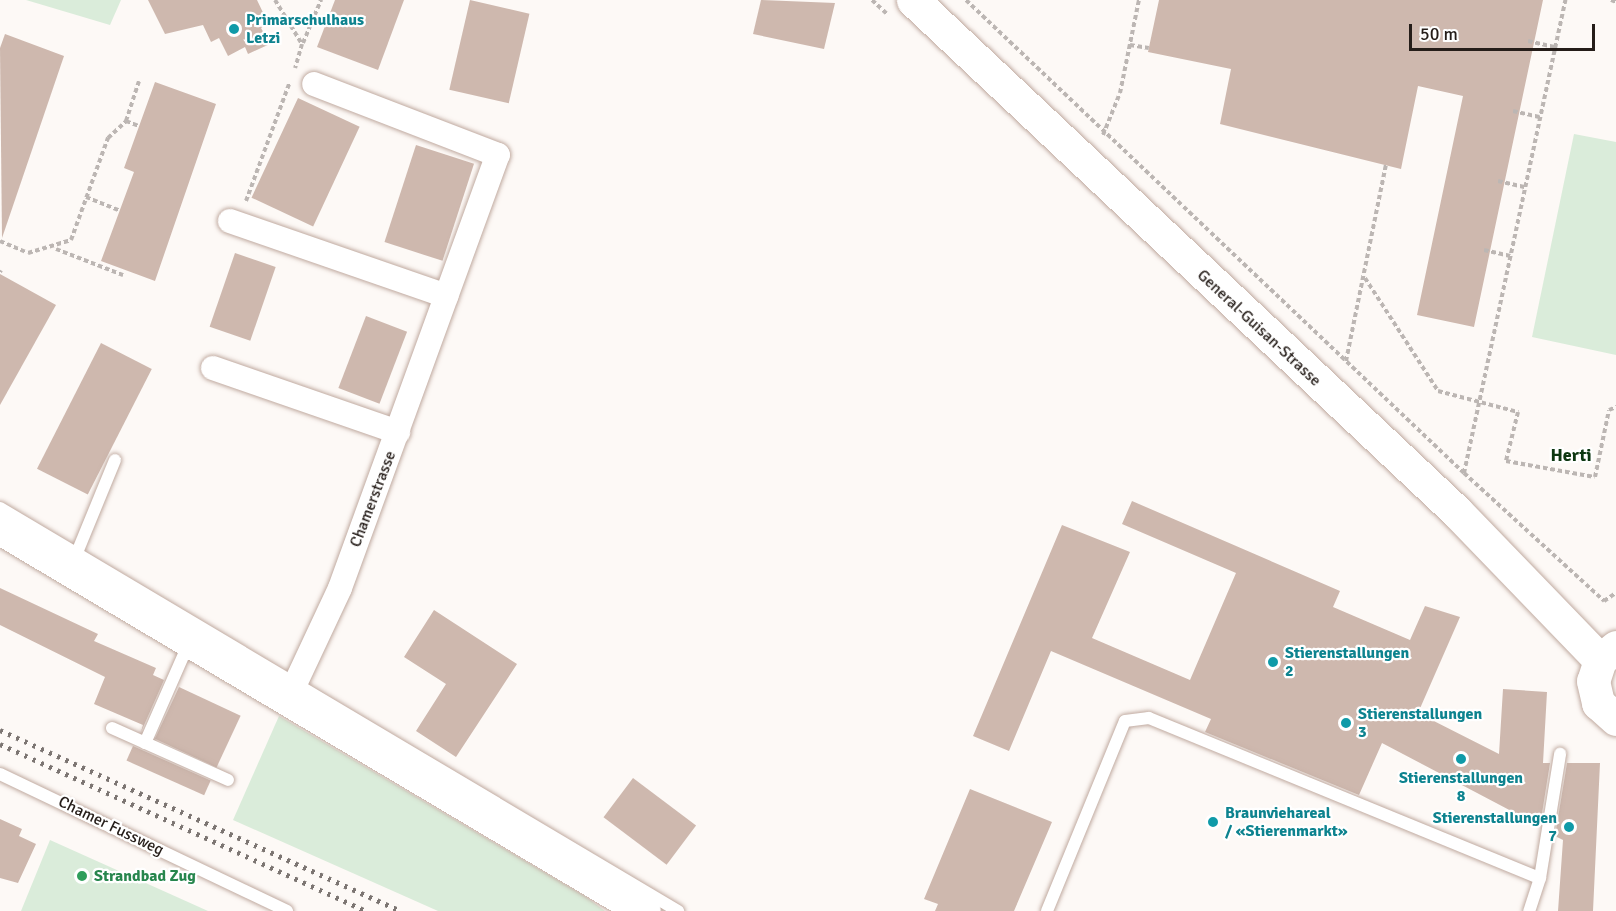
<!DOCTYPE html>
<html>
<head>
<meta charset="utf-8">
<style>
	body { margin:0 }
	#map { position:relative; width:1616px; height:911px; overflow:hidden; background:#fdf9f6; font-family:Signika,sans-serif }
	div>[style] { position:absolute }
	[style*='--x'] { left:calc(var(--x)*1px); top:calc(var(--y)*1px); width:calc(var(--w)*1px); rotate:calc(var(--a)*1deg) }
	.green>* { inset:0; background:#daecda }
	.building>* { inset:0; background:#ceb8ae; transform-origin:0 0 }
	.path>* { height:4px; margin-top:-2px; transform-origin:0; background:repeating-linear-gradient(90deg,#bcb6b3 0 4.5px,transparent 0 7.5px) }
	.roads { filter:drop-shadow(0 0 2px #c0aaa0) drop-shadow(0 0 2px #c0aaa0) }
	.service>* { height:12px; margin:-6px; padding:0 6px; transform-origin:6px; border-radius:6px; background:#fff }
	.minor>* { height:24px; margin:-12px; padding:0 12px; transform-origin:12px; border-radius:12px; background:#fff }
	.primary>* { height:33px; margin:-16.5px; padding:0 16.5px; transform-origin:16.5px; border-radius:16.5px; background:#fff }
	.rail>* { height:4.5px; margin-top:-2.25px; transform-origin:0; background:repeating-linear-gradient(90deg,#7c7572 0 3px,transparent 0 9px) }
	.dots>* { width:16px; height:16px; translate:-50% -50%; box-sizing:border-box; border:3px solid #fff; border-radius:50% }
	span { translate:-50% -50%; white-space:nowrap; text-align:center; line-height:1.15; -webkit-text-stroke:4.5px #fff; paint-order:stroke }
	.culture-label { font-size:16px; color:#0d838f; font-weight:700 }
	.left { translate:0 -50%; text-align:left }
	.right { translate:-100% -50%; text-align:right }
	.street-label { font-size:16px; color:#251d19 }
	.leisure-label { font-size:16px; color:#27864d; font-weight:700 }
	.neighbourhood-label { font-size:18px; color:#0d3711; font-weight:700 }
	.scale { position:absolute; left:1409px; top:24px; width:186px; height:27px; box-sizing:border-box; border:3px solid #251d19; border-top:0; padding-left:8px; font-size:18px; line-height:21px; white-space:nowrap; color:#251d19; -webkit-text-stroke:4px #fff; paint-order:stroke }
</style>
</head>
<body>
<div id="map">
	<div class="green">
		<div style="clip-path:polygon(26px 0,121px 0,110px 25px)"></div>
		<div style="clip-path:polygon(1574px 134px,1616px 142px,1616px 355px,1532px 337px)"></div>
		<div style="clip-path:polygon(279px 716px,586px 897px,605px 911px,438px 911px,233px 820px)"></div>
		<div style="clip-path:polygon(50px 840px,208px 911px,21px 911px)"></div>
	</div>
	<div class="building">
		<div style="clip-path:polygon(148px 0,257px 0,268px 23px,261px 28px,270px 44px,248px 54px,245px 47px,228px 56px,219px 38px,211px 42px,203px 25px,165px 34px)"></div>
		<div style="clip-path:polygon(335px 0,404px 0,378px 70px,317px 47px)"></div>
		<div style="left:470px;top:0;width:61px;height:92px;rotate:13deg"></div>
		<div style="clip-path:polygon(761px 0,835px 3px,824px 49px,753px 34px)"></div>
		<div style="clip-path:polygon(1159px 0,1543px 0,1474px 327px,1417px 315px,1463px 96px,1418px 86px,1401px 169px,1220px 124px,1231px 69px,1148px 52px)"></div>
		<div style="clip-path:polygon(5px 34px,64px 56px,2px 238px,0 48px)"></div>
		<div style="clip-path:polygon(155px 82px,216px 104px,155px 281px,101px 261px,134px 172px,124px 168px)"></div>
		<div style="left:298px;top:98px;width:68px;height:110px;rotate:25deg"></div>
		<div style="left:416px;top:145px;width:61px;height:102px;rotate:18deg"></div>
		<div style="left:235px;top:253px;width:43px;height:78px;rotate:19deg"></div>
		<div style="clip-path:polygon(0 274px,56px 305px,0 405px)"></div>
		<div style="left:366px;top:316px;width:44px;height:77px;rotate:21deg"></div>
		<div style="left:101px;top:343px;width:57px;height:141px;rotate:27deg"></div>
		<div style="clip-path:polygon(1132px 501px,1340px 591px,1333px 607px,1410px 640px,1425px 606px,1460px 617px,1418px 713px,1499px 754px,1503px 689px,1547px 692px,1543px 763px,1550px 763px,1540px 826px,1382px 743px,1359px 795px,1205px 732px,1211px 719px,1051px 651px,1009px 751px,973px 736px,1062px 525px,1130px 552px,1092px 638px,1190px 680px,1236px 573px,1122px 524px)"></div>
		<div style="clip-path:polygon(0 588px,98px 634px,94px 641px,156px 668px,153px 675px,164px 680px,141px 732px,143px 725px,94px 704px,105px 677px,0 625px)"></div>
		<div style="clip-path:polygon(434px 610px,517px 664px,456px 757px,416px 731px,446px 684px,404px 657px)"></div>
		<div style="left:179px;top:687px;width:68px;height:57px;rotate:25deg"></div>
		<div style="left:133px;top:746px;width:85px;height:16px;rotate:24deg"></div>
		<div style="clip-path:polygon(1567px 763px,1600px 763px,1593px 911px,1558px 911px,1563px 840px,1555px 836px)"></div>
		<div style="left:633px;top:778px;width:79px;height:49px;rotate:37deg"></div>
		<div style="clip-path:polygon(970px 789px,1052px 822px,1014px 911px,935px 911px,938px 904px,924px 899px)"></div>
		<div style="clip-path:polygon(0 819px,22px 829px,19px 836px,36px 844px,18px 883px,0 878px)"></div>
	</div>
	<div class="path">
		<div style="--x:275;--y:0;--w:52;--a:58.5"></div>
		<div style="--x:302;--y:44;--w:25;--a:106"></div>
		<div style="--x:872;--y:0;--w:21;--a:43"></div>
		<div style="--x:966;--y:0;--w:687;--a:43.53"></div>
		<div style="--x:1464;--y:473;--w:190;--a:42.4"></div>
		<div style="--x:1604;--y:601;--w:14;--a:-34"></div>
		<div style="--x:1611;--y:0;--w:5;--a:22"></div>
		<div style="--x:1528;--y:41;--w:27;--a:13"></div>
		<div style="--x:303;--y:43;--w:47;--a:-67.3"></div>
		<div style="--x:1130;--y:45;--w:19;--a:9"></div>
		<div style="--x:1513;--y:111;--w:27;--a:13"></div>
		<div style="--x:126;--y:121;--w:14;--a:21"></div>
		<div style="--x:1103;--y:135;--w:45;--a:-68"></div>
		<div style="--x:1120;--y:93;--w:95;--a:-78.5"></div>
		<div style="--x:1498;--y:181;--w:28;--a:13"></div>
		<div style="--x:86;--y:197;--w:37;--a:22"></div>
		<div style="--x:246;--y:201;--w:125;--a:-69.8"></div>
		<div style="--x:0;--y:241;--w:30;--a:23"></div>
		<div style="--x:28;--y:253;--w:45;--a:-16.8"></div>
		<div style="--x:71;--y:240;--w:109;--a:-70.1"></div>
		<div style="--x:108;--y:138;--w:25;--a:-43"></div>
		<div style="--x:126;--y:121;--w:42;--a:-72"></div>
		<div style="--x:56;--y:249;--w:72;--a:21.2"></div>
		<div style="--x:1484;--y:250;--w:27;--a:13"></div>
		<div style="--x:0;--y:272;--w:2;--a:-63"></div>
		<div style="--x:1365;--y:278;--w:135;--a:57.1"></div>
		<div style="--x:1438;--y:391;--w:83;--a:14.7"></div>
		<div style="--x:1518;--y:412;--w:50;--a:103.8"></div>
		<div style="--x:1506;--y:461;--w:90;--a:10.2"></div>
		<div style="--x:1595;--y:477;--w:68;--a:-78.2"></div>
		<div style="--x:1609;--y:410;--w:8;--a:-23"></div>
		<div style="--x:1346;--y:361;--w:200;--a:-78.5"></div>
		<div style="--x:1464;--y:473;--w:484;--a:-77.9"></div>
	</div>
	<div class="roads">
		<div class="service">
			<div style="--x:0;--y:508;--w:789;--a:30.73"></div>
			<div style="--x:74;--y:560;--w:108;--a:-67.7"></div>
			<div style="--x:112;--y:728;--w:127;--a:24.1"></div>
			<div style="--x:145;--y:743;--w:109;--a:-66.3"></div>
			<div style="--x:0;--y:774;--w:318;--a:25.5"></div>
			<div style="--x:1540;--y:878;--w:126;--a:-80.8"></div>
			<div style="--x:1047;--y:911;--w:205;--a:-67.7"></div>
			<div style="--x:1125;--y:721;--w:24;--a:-7"></div>
			<div style="--x:1149;--y:718;--w:422;--a:22.3"></div>
			<div style="--x:1540;--y:878;--w:35;--a:108"></div>
		</div>
		<div class="minor">
			<div style="--x:230;--y:221;--w:229;--a:19.1"></div>
			<div style="--x:213;--y:368;--w:196;--a:19.1"></div>
			<div style="--x:289;--y:697;--w:120;--a:-64.9"></div>
			<div style="--x:340;--y:588;--w:461;--a:-70"></div>
			<div style="--x:498;--y:155;--w:197;--a:-158.9"></div>
		</div>
		<div class="primary">
			<div style="--x:913;--y:0;--w:747;--a:43.26"></div>
			<div style="--x:1457;--y:512;--w:206;--a:46"></div>
			<div style="--x:0;--y:528;--w:749;--a:30.74"></div>
			<div style="--x:1616;--y:647;--w:21;--a:141"></div>
			<div style="--x:1600;--y:660;--w:22;--a:108"></div>
			<div style="--x:1593;--y:681;--w:23;--a:77"></div>
			<div style="--x:1598;--y:703;--w:24;--a:42"></div>
		</div>
	</div>
	<div class="rail">
		<div style="--x:0;--y:730;--w:439;--a:24.3"></div>
		<div style="--x:0;--y:744;--w:402;--a:24.5"></div>
	</div>
	<div class="dots">
		<div style="left:234px;top:29px;background:#0f9aa8"></div>
		<div style="left:1273px;top:662px;background:#0f9aa8"></div>
		<div style="left:1346px;top:723px;background:#0f9aa8"></div>
		<div style="left:1461px;top:759px;background:#0f9aa8"></div>
		<div style="left:1213px;top:822px;background:#0f9aa8"></div>
		<div style="left:1569px;top:827px;background:#0f9aa8"></div>
		<div style="left:82px;top:876px;background:#2e9e5b"></div>
	</div>
	<div class="culture-label">
		<span class="left" style="left:246px;top:29px">Primarschulhaus<br>Letzi</span>
		<span class="left" style="left:1285px;top:662px">Stierenstallungen<br>2</span>
		<span class="left" style="left:1358px;top:723px">Stierenstallungen<br>3</span>
		<span style="left:1461px;top:787px">Stierenstallungen<br>8</span>
		<span class="left" style="left:1225px;top:822px">Braunviehareal<br>/ «Stierenmarkt»</span>
		<span class="right" style="left:1557px;top:827px">Stierenstallungen<br>7</span>
	</div>
	<div class="street-label">
		<span style="left:1259px;top:328px;rotate:43deg">General-Guisan-Strasse</span>
		<span style="left:373px;top:499px;rotate:-69deg">Chamerstrasse</span>
		<span style="left:111px;top:826px;rotate:26deg">Chamer Fussweg</span>
	</div>
	<div class="leisure-label">
		<span class="left" style="left:94px;top:876px">Strandbad Zug</span>
	</div>
	<div class="neighbourhood-label">
		<span style="left:1571px;top:455px">Herti</span>
	</div>
	<div class="scale">50 m</div>
</div>
</body>
</html>
